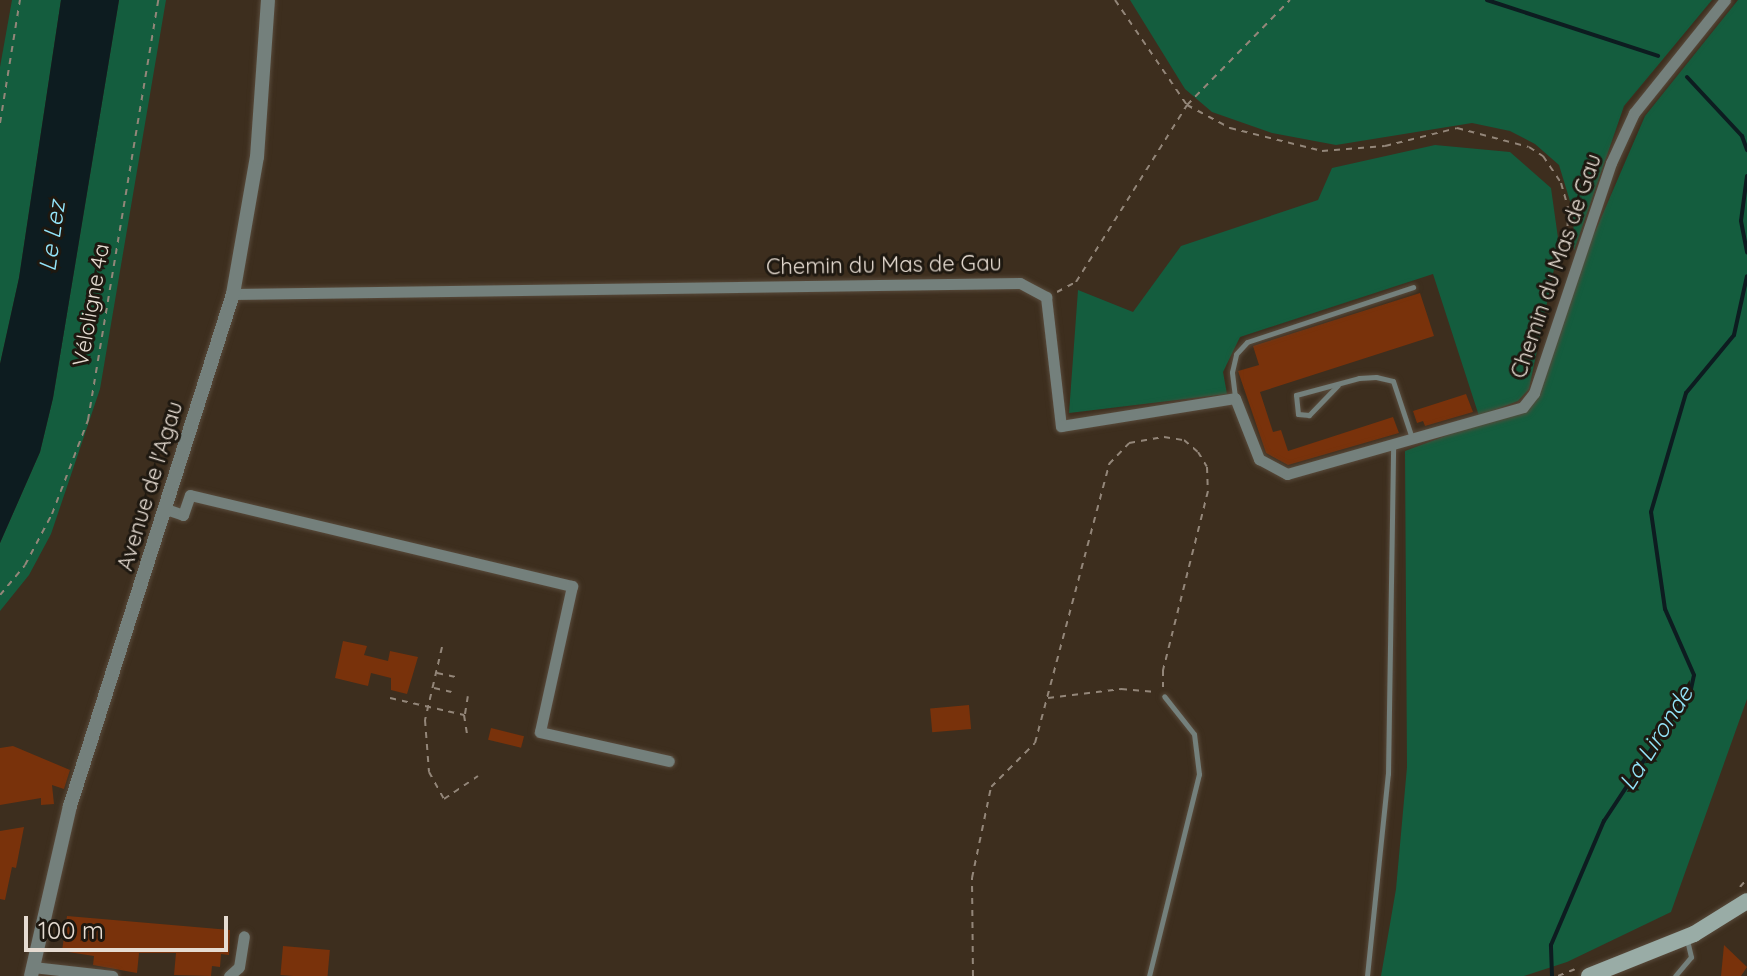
<!DOCTYPE html>
<html>
<head>
<meta charset="utf-8">
<style>
	body { margin:0 }
	#map { position:relative; width:1747px; height:976px; overflow:hidden; background:#3d2e1e; font-family:Quicksand,sans-serif }
	div>[style] { position:absolute }
	[style*='--x'] { left:calc(var(--x)*1px); top:calc(var(--y)*1px); width:calc(var(--w)*1px); rotate:calc(var(--a)*1deg) }
	.green>* { inset:0; background:#145d3e }
	.water>* { inset:0; background:#0d1c20 }
	.stream>* { height:4px; margin:-2px; padding:0 2px; transform-origin:2px; border-radius:2px; background:#0d1c20 }
	.building>* { inset:0; background:#79320b; transform-origin:0 0 }
	.path>* { height:2px; margin-top:-1px; transform-origin:0; background:repeating-linear-gradient(90deg,#938679 0 6px,transparent 0 12px) }
	.roads { filter:drop-shadow(0 0 2px #584a3b) drop-shadow(0 0 2px #584a3b) }
	.service>* { height:5px; margin:-2.5px; padding:0 2.5px; transform-origin:2.5px; border-radius:2.5px; background:#74807c }
	.minor>* { height:11px; margin:-5.5px; padding:0 5.5px; transform-origin:5.5px; border-radius:5.5px; background:#74807c }
	.tertiary>* { height:14px; margin:-7px; padding:0 7px; transform-origin:7px; border-radius:7px; background:#74807c }
	.secondary>* { height:16px; margin:-8px; padding:0 8px; transform-origin:8px; border-radius:8px; background:#99aca6 }
	span { translate:-50% -50%; white-space:nowrap; text-align:center; line-height:1.15; -webkit-text-stroke:6px #1e1810; paint-order:stroke }
	.street-label { font-size:22px; color:#e6dcd2 }
	.water-label { font-size:24px; color:#94e5fa; font-style:italic }
	.scale { position:absolute; left:24px; top:916px; width:204px; height:36px; box-sizing:border-box; border:4px solid #e6dcd2; border-top:0; padding-left:10px; font-size:24px; line-height:28px; white-space:nowrap; color:#e6dcd2; -webkit-text-stroke:6px #1e1810; paint-order:stroke }
</style>
</head>
<body>
<div id="map">
	<div class="green">
		<div style="clip-path:polygon(12px 0,61px 0,19px 278px,0 364px,0 67px)"></div>
		<div style="clip-path:polygon(119px 0,166px 0,100px 389px,51px 534px,29px 575px,0 611px,0 543px,40px 452px,53px 398px)"></div>
		<div style="clip-path:polygon(1130px 0,1712px 0,1624px 106px,1574px 251px,1573px 211px,1559px 165px,1535px 144px,1510px 131px,1472px 123px,1336px 145px,1272px 133px,1212px 112px,1185px 89px)"></div>
		<div style="clip-path:polygon(1738px 0,1747px 0,1747px 699px,1671px 912px,1567px 962px,1524px 976px,1381px 976px,1396px 889px,1407px 767px,1405px 451px,1523px 407px,1534px 393px,1589px 230px,1595px 232px,1645px 116px)"></div>
		<div style="clip-path:polygon(1435px 145px,1510px 152px,1551px 188px,1559px 245px,1529px 389px,1518px 401px,1479px 416px,1433px 274px,1240px 337px,1223px 372px,1227px 394px,1069px 413px,1078px 290px,1133px 312px,1181px 246px,1318px 200px,1332px 168px)"></div>
	</div>
	<div class="water">
		<div style="clip-path:polygon(61px 0,119px 0,53px 398px,40px 452px,0 543px,0 364px,19px 278px)"></div>
	</div>
	<div class="stream">
		<div style="--x:1487;--y:0;--w:180;--a:18.1"></div>
		<div style="--x:1687;--y:77;--w:81;--a:47"></div>
		<div style="--x:1742;--y:136;--w:15;--a:70"></div>
		<div style="--x:1747;--y:176;--w:45;--a:97.6"></div>
		<div style="--x:1741;--y:221;--w:32;--a:79"></div>
		<div style="--x:1552;--y:976;--w:31;--a:-92"></div>
		<div style="--x:1551;--y:945;--w:135;--a:-66.9"></div>
		<div style="--x:1604;--y:821;--w:158;--a:-56.6"></div>
		<div style="--x:1691;--y:689;--w:14;--a:-78"></div>
		<div style="--x:1694;--y:675;--w:72;--a:-113.7"></div>
		<div style="--x:1665;--y:609;--w:98;--a:-98.2"></div>
		<div style="--x:1651;--y:512;--w:124;--a:-73.6"></div>
		<div style="--x:1686;--y:393;--w:75;--a:-50.4"></div>
		<div style="--x:1734;--y:335;--w:60;--a:-77.6"></div>
	</div>
	<div class="building">
		<div style="clip-path:polygon(1420px 293px,1434px 336px,1260px 392px,1273px 432px,1281px 430px,1288px 451px,1393px 417px,1399px 433px,1288px 465px,1266px 453px,1238px 371px,1259px 365px,1253px 346px)"></div>
		<div style="clip-path:polygon(1466px 394px,1473px 412px,1425px 426px,1423px 421px,1417px 423px,1413px 411px)"></div>
		<div style="clip-path:polygon(343px 641px,367px 646px,364px 655px,388px 661px,390px 651px,418px 657px,407px 694px,391px 690px,391px 678px,371px 673px,368px 686px,335px 678px)"></div>
		<div style="left:969px;top:705px;width:24px;height:39px;rotate:85deg"></div>
		<div style="left:491px;top:728px;width:34px;height:12px;rotate:14deg"></div>
		<div style="clip-path:polygon(13px 746px,70px 770px,64px 789px,52px 785px,54px 804px,41px 805px,41px 798px,0 805px,0 748px)"></div>
		<div style="clip-path:polygon(24px 827px,16px 868px,12px 867px,5px 900px,0 899px,0 831px)"></div>
		<div style="clip-path:polygon(67px 916px,230px 930px,229px 955px,221px 954px,220px 967px,212px 966px,211px 976px,174px 975px,176px 953px,139px 953px,137px 973px,93px 965px,94px 956px,62px 951px)"></div>
		<div style="clip-path:polygon(1724px 945px,1747px 967px,1741px 976px,1721px 976px)"></div>
		<div style="left:283px;top:946px;width:47px;height:29px;rotate:5deg"></div>
	</div>
	<div class="path">
		<div style="--x:1115;--y:0;--w:127;--a:55.6"></div>
		<div style="--x:1187;--y:105;--w:49;--a:28.1"></div>
		<div style="--x:1230;--y:128;--w:95;--a:14"></div>
		<div style="--x:1322;--y:151;--w:63;--a:-4.5"></div>
		<div style="--x:1385;--y:146;--w:74;--a:-14"></div>
		<div style="--x:1457;--y:128;--w:74;--a:14.8"></div>
		<div style="--x:1529;--y:147;--w:17;--a:33"></div>
		<div style="--x:1543;--y:156;--w:32;--a:56"></div>
		<div style="--x:1561;--y:183;--w:26;--a:74"></div>
		<div style="--x:1568;--y:208;--w:42;--a:91.4"></div>
		<div style="--x:0;--y:123;--w:125;--a:-80.8"></div>
		<div style="--x:1057;--y:292;--w:21;--a:-28"></div>
		<div style="--x:1076;--y:282;--w:209;--a:-57.9"></div>
		<div style="--x:1187;--y:105;--w:147;--a:-45.6"></div>
		<div style="--x:0;--y:595;--w:39;--a:-50"></div>
		<div style="--x:25;--y:565;--w:58;--a:-62.1"></div>
		<div style="--x:52;--y:514;--w:101;--a:-69"></div>
		<div style="--x:88;--y:420;--w:426;--a:-80.5"></div>
		<div style="--x:442;--y:647;--w:75;--a:103.1"></div>
		<div style="--x:425;--y:720;--w:52;--a:85.6"></div>
		<div style="--x:429;--y:772;--w:31;--a:61"></div>
		<div style="--x:444;--y:799;--w:41;--a:-34.1"></div>
		<div style="--x:437;--y:673;--w:19;--a:12"></div>
		<div style="--x:434;--y:688;--w:18;--a:13"></div>
		<div style="--x:390;--y:698;--w:76;--a:12.9"></div>
		<div style="--x:464;--y:715;--w:20;--a:81"></div>
		<div style="--x:1048;--y:698;--w:74;--a:-7"></div>
		<div style="--x:1121;--y:689;--w:35;--a:5"></div>
		<div style="--x:465;--y:714;--w:18;--a:-81"></div>
		<div style="--x:1740;--y:887;--w:11;--a:-49"></div>
		<div style="--x:973;--y:976;--w:98;--a:-90.6"></div>
		<div style="--x:972;--y:878;--w:93;--a:-78.2"></div>
		<div style="--x:991;--y:787;--w:62;--a:-45"></div>
		<div style="--x:1035;--y:743;--w:289;--a:-75.1"></div>
		<div style="--x:1109;--y:464;--w:29;--a:-46"></div>
		<div style="--x:1129;--y:443;--w:36;--a:-10"></div>
		<div style="--x:1164;--y:437;--w:20;--a:9"></div>
		<div style="--x:1184;--y:440;--w:18;--a:41"></div>
		<div style="--x:1198;--y:452;--w:17;--a:59"></div>
		<div style="--x:1207;--y:467;--w:24;--a:88"></div>
		<div style="--x:1208;--y:491;--w:185;--a:104.1"></div>
		<div style="--x:1163;--y:670;--w:17;--a:90"></div>
		<div style="--x:1558;--y:976;--w:18;--a:-22"></div>
	</div>
	<div class="roads">
		<div class="service">
			<div style="--x:1338;--y:385;--w:42;--a:134"></div>
			<div style="--x:1309;--y:415;--w:11;--a:-175"></div>
			<div style="--x:1298;--y:414;--w:19;--a:-96"></div>
			<div style="--x:1296;--y:395;--w:65;--a:-15.1"></div>
			<div style="--x:1359;--y:378;--w:17;--a:-3"></div>
			<div style="--x:1376;--y:377;--w:17;--a:13"></div>
			<div style="--x:1393;--y:381;--w:60;--a:71.6"></div>
			<div style="--x:1235;--y:397;--w:25;--a:-97"></div>
			<div style="--x:1232;--y:372;--w:18;--a:-77"></div>
			<div style="--x:1236;--y:354;--w:16;--a:-47"></div>
			<div style="--x:1247;--y:342;--w:175;--a:-18.3"></div>
			<div style="--x:1149;--y:976;--w:208;--a:-76.1"></div>
			<div style="--x:1199;--y:774;--w:40;--a:-97.1"></div>
			<div style="--x:1194;--y:734;--w:48;--a:-128.3"></div>
			<div style="--x:1367;--y:976;--w:203;--a:-84.1"></div>
			<div style="--x:1388;--y:774;--w:328;--a:-89.1"></div>
			<div style="--x:1675;--y:976;--w:25;--a:-50"></div>
			<div style="--x:1691;--y:957;--w:18;--a:-103"></div>
		</div>
		<div class="minor">
			<div style="--x:233;--y:294;--w:787;--a:-0.8"></div>
			<div style="--x:1020;--y:283;--w:30;--a:28"></div>
			<div style="--x:1046;--y:297;--w:130;--a:83.4"></div>
			<div style="--x:1061;--y:426;--w:176;--a:-9.1"></div>
			<div style="--x:1235;--y:398;--w:66;--a:68.5"></div>
			<div style="--x:1259;--y:459;--w:32;--a:28"></div>
			<div style="--x:1287;--y:474;--w:245;--a:-15.8"></div>
			<div style="--x:1523;--y:407;--w:18;--a:-52"></div>
			<div style="--x:1534;--y:393;--w:243;--a:-71.5"></div>
			<div style="--x:1611;--y:163;--w:55;--a:-65.3"></div>
			<div style="--x:1634;--y:113;--w:145;--a:-51.2"></div>
			<div style="--x:166;--y:509;--w:18;--a:19"></div>
			<div style="--x:183;--y:515;--w:21;--a:-71"></div>
			<div style="--x:190;--y:495;--w:393;--a:13.4"></div>
			<div style="--x:572;--y:586;--w:149;--a:102.4"></div>
			<div style="--x:540;--y:732;--w:132;--a:12.7"></div>
			<div style="--x:33;--y:967;--w:80;--a:6.5"></div>
			<div style="--x:229;--y:976;--w:13;--a:-42"></div>
			<div style="--x:239;--y:967;--w:31;--a:-81"></div>
		</div>
		<div class="tertiary">
			<div style="--x:31;--y:976;--w:174;--a:-77.1"></div>
			<div style="--x:70;--y:806;--w:537;--a:-72.34"></div>
			<div style="--x:233;--y:294;--w:139;--a:-80.1"></div>
			<div style="--x:257;--y:157;--w:157;--a:-86"></div>
		</div>
		<div class="secondary">
			<div style="--x:1589;--y:976;--w:113;--a:-21.8"></div>
			<div style="--x:1694;--y:934;--w:62;--a:-31.9"></div>
		</div>
	</div>
	<div class="street-label">
		<span style="left:884px;top:265px;rotate:-1deg">Chemin du Mas de Gau</span>
		<span style="left:1556px;top:266px;rotate:-71deg">Chemin du Mas de Gau</span>
		<span style="left:91px;top:305px;rotate:-80deg">Véloligne 4a</span>
		<span style="left:150px;top:486px;rotate:-73deg">Avenue de l'Agau</span>
	</div>
	<div class="water-label">
		<span style="left:52px;top:236px;rotate:-82deg">Le Lez</span>
		<span style="left:1656px;top:738px;rotate:-58deg">La Lironde</span>
	</div>
	<div class="scale">100 m</div>
</div>
</body>
</html>
